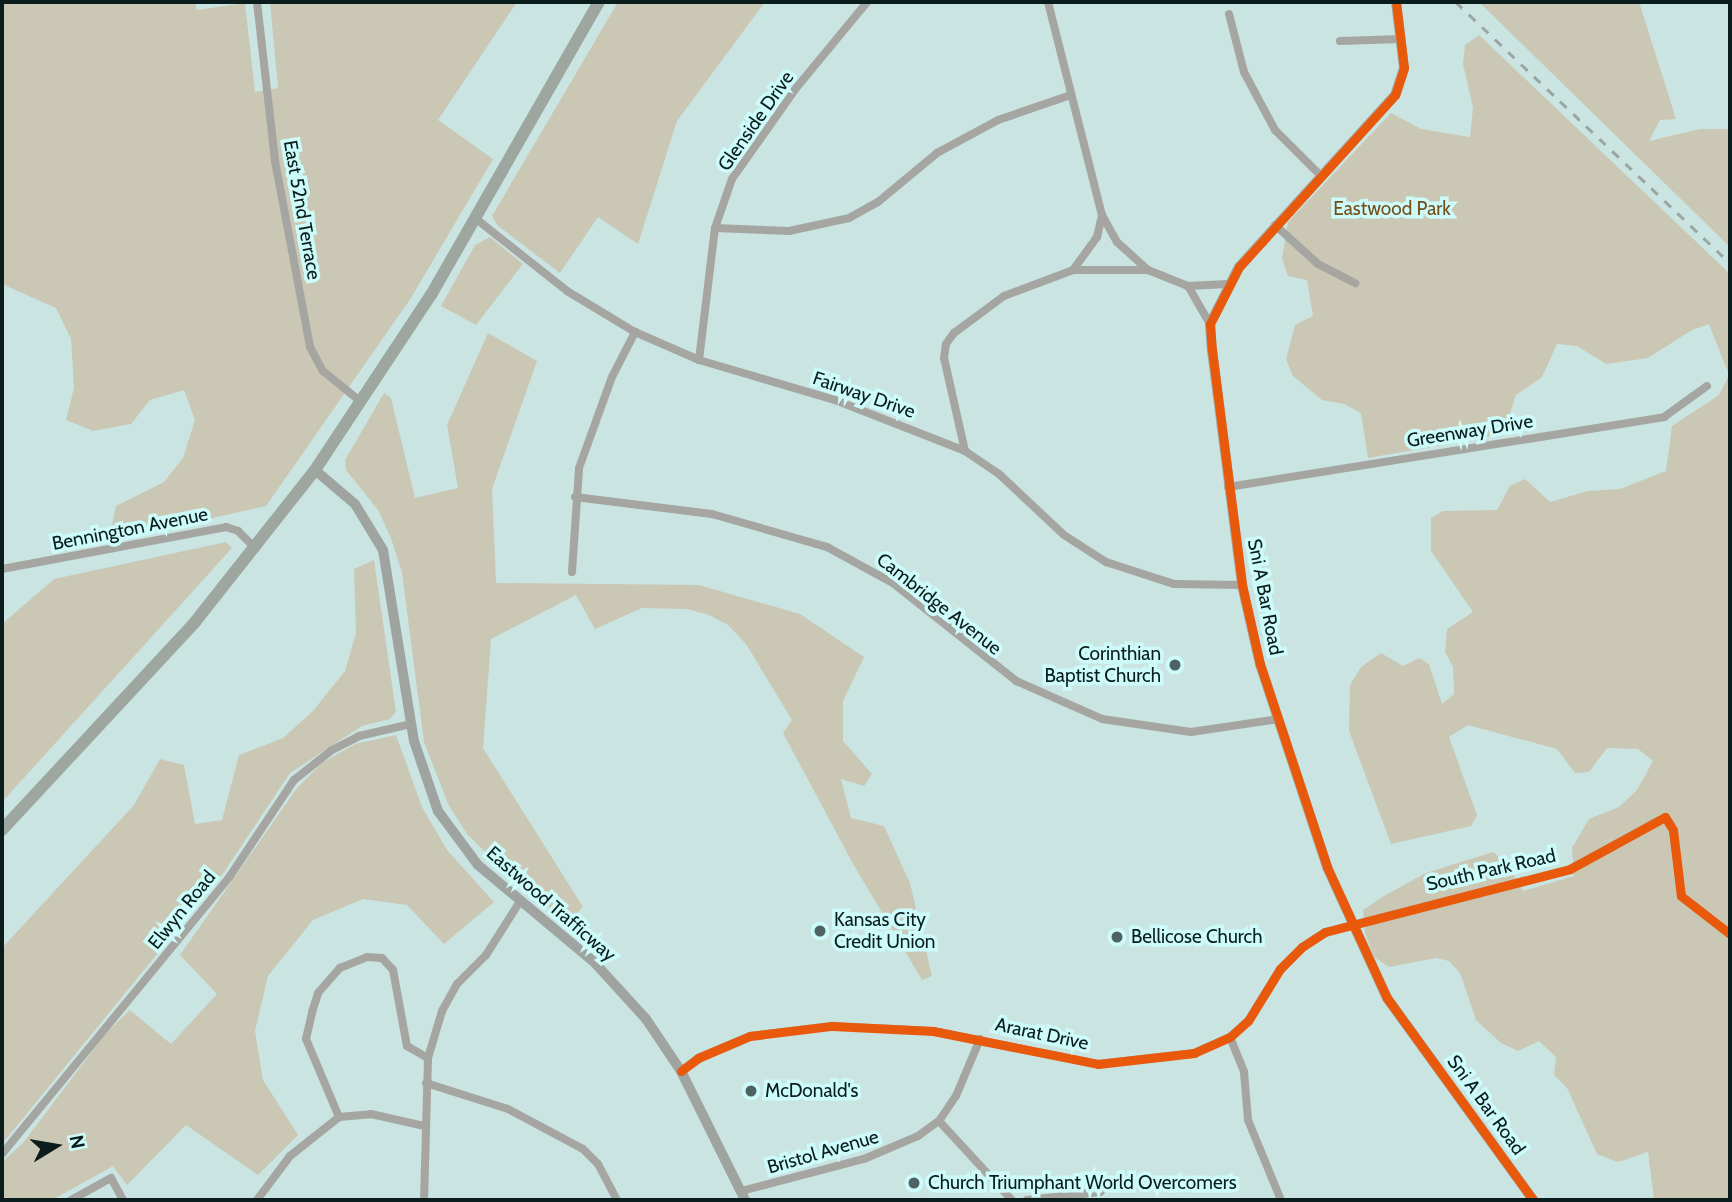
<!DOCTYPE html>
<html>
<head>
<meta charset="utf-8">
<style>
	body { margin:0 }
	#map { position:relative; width:1732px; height:1202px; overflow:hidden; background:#cae4e2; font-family:Cabin,sans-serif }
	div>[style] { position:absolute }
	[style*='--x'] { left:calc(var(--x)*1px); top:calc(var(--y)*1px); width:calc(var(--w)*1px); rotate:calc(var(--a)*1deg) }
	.green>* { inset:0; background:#cbc7b5 }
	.minor>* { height:8px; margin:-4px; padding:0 4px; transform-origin:4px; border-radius:4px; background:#a5a5a1 }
	.tertiary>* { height:10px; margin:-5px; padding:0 5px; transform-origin:5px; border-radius:5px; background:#a5a5a1 }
	.secondary>* { height:10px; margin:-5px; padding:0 5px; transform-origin:5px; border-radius:5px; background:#a0a4a1 }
	.trunk>* { height:12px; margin:-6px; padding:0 6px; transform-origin:6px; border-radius:6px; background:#9ea6a0 }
	.rail>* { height:2.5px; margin-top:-1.25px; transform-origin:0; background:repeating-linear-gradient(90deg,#9ba6a3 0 9px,transparent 0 18px) }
	.cycleway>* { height:9px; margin:-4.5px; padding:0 4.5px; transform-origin:4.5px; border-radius:4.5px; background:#e8590c }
	.dots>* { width:19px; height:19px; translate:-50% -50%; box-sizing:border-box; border:4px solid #ccfbfa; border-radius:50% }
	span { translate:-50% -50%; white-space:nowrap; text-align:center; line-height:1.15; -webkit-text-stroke:7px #ccfbfa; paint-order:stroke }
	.street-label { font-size:19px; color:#0a1c1c }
	.park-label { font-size:19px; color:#744e1a }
	.poi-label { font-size:19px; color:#0a1c1c }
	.right { translate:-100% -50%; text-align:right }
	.left { translate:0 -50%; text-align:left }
	.frame { position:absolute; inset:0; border:4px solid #0a1c1c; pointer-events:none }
	.north { position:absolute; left:21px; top:1111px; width:70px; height:70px; -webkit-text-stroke:5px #ccfbfa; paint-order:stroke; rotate:79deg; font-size:19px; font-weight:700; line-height:28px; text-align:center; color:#0a1c1c }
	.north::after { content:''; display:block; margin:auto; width:24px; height:32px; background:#0a1c1c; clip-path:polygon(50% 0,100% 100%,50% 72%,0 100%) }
</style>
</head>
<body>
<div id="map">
	<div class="green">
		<div style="clip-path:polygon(2px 2px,195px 2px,197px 10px,245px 3px,255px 92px,278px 88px,270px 2px,517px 2px,438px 120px,493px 159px,411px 298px,266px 506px,118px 539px,112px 526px,116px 506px,164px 482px,183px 458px,195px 420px,184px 390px,150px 400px,131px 424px,93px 431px,66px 420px,74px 388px,71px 339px,56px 308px,2px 284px)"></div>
		<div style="clip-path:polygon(618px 2px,765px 2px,677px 121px,638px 244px,598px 217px,560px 273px,497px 225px,492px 216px)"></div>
		<div style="clip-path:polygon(1479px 2px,1639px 2px,1676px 119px,1660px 120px,1649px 141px,1700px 129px,1730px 129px,1730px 247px)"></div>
		<div style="clip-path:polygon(1479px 35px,1730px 274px,1730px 1200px,1654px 1200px,1648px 1152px,1618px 1162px,1597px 1154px,1567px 1088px,1554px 1075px,1556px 1057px,1539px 1041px,1518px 1051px,1501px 1043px,1476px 1020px,1460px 973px,1449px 961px,1436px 958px,1389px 967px,1374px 957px,1365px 933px,1363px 910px,1384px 896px,1426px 873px,1493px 852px,1505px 861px,1523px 891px,1574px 876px,1572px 848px,1589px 819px,1619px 807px,1637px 790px,1653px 761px,1638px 749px,1607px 748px,1589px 772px,1575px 773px,1557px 749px,1468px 725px,1449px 737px,1477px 815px,1471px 826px,1391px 844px,1349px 731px,1350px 685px,1361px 667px,1381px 653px,1403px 666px,1419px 658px,1429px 664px,1442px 704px,1454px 694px,1453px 667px,1445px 652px,1447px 629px,1473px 612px,1431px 551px,1431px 518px,1443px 511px,1497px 510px,1510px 486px,1525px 479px,1550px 502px,1588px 491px,1620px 489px,1666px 471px,1672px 426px,1719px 395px,1729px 375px,1709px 324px,1692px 330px,1648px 358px,1606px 364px,1577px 346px,1557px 344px,1542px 377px,1516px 395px,1507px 423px,1488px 437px,1368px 458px,1361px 413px,1344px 404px,1322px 400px,1293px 376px,1286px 359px,1295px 325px,1313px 316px,1307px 280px,1288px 276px,1282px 259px,1288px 222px,1391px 113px,1421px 129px,1470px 137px,1473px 108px,1463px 64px,1465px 45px)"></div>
		<div style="clip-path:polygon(490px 237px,523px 264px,476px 325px,441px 306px,475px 245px)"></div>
		<div style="clip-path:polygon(488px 333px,537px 361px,492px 489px,496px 583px,699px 585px,800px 614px,864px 657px,843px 701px,843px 741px,872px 774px,864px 786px,841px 779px,851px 818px,884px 826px,910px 883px,932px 976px,922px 980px,852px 862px,783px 733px,792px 720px,746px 644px,728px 625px,709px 615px,687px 609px,642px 608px,595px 629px,576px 595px,491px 639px,483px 748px,583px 907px,569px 921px,520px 887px,467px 834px,448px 804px,424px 742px,402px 573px,391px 538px,378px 510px,346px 470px,345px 460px,384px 393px,391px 398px,415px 498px,458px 488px,447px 425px)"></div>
		<div style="clip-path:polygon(226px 542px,232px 548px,2px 802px,2px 624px,54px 579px)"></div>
		<div style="clip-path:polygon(374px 560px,396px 712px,390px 719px,362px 726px,290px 773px,224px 872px,2px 1144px,2px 948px,134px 805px,160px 759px,184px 765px,195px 824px,222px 820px,239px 755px,283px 738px,313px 711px,345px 671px,356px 633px,354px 569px)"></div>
		<div style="clip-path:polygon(396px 735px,422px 807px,447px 850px,494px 902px,444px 944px,407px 905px,363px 899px,313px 920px,268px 976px,255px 1031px,263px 1080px,298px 1135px,258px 1175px,186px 1125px,127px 1185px,113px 1166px,52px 1200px,2px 1200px,2px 1162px,23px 1143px,106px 1033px,130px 1010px,171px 1044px,217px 994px,180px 955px,297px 788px,322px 763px,355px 744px)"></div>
	</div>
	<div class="minor">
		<div style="--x:257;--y:2;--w:160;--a:83.5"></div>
		<div style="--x:275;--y:161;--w:189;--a:79.3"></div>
		<div style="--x:310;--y:347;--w:27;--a:62"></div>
		<div style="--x:323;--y:371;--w:49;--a:39.2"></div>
		<div style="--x:1048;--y:2;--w:220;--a:75.8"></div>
		<div style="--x:1102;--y:215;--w:31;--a:61"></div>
		<div style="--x:1117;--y:242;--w:42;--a:42.1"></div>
		<div style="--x:1229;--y:14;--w:60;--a:75.5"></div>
		<div style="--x:1244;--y:72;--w:66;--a:61.9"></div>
		<div style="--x:1275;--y:130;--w:66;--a:45"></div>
		<div style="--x:1340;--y:41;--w:61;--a:-1.9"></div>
		<div style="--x:475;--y:218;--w:117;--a:38.4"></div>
		<div style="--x:567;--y:291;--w:79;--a:31.1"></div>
		<div style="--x:635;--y:332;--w:70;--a:23.6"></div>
		<div style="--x:699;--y:360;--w:142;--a:16.4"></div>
		<div style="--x:835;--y:400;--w:140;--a:21.4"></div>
		<div style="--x:965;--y:451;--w:41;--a:34.1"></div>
		<div style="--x:999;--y:474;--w:89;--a:43.2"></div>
		<div style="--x:1064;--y:535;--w:50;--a:32.7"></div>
		<div style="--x:1106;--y:562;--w:71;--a:17.9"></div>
		<div style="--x:1174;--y:584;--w:68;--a:0.8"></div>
		<div style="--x:1275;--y:225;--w:58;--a:42.2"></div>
		<div style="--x:1318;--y:264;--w:42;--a:27.2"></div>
		<div style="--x:715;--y:228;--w:74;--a:2.3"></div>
		<div style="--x:789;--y:231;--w:61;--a:-12.2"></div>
		<div style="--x:849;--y:218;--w:33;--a:-29"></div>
		<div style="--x:878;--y:202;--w:77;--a:-39.7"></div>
		<div style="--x:937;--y:153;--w:69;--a:-28.4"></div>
		<div style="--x:998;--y:120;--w:77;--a:-18.9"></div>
		<div style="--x:1073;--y:270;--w:41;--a:-54"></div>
		<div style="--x:1097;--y:237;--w:23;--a:-77"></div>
		<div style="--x:1188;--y:286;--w:40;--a:-2.9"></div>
		<div style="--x:699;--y:360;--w:133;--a:-83.1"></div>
		<div style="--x:715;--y:228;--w:52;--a:-70.9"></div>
		<div style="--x:732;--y:179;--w:113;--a:-54.8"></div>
		<div style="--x:797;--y:87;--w:110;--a:-50.5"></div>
		<div style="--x:965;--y:451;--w:95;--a:-102.7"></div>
		<div style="--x:944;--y:358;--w:14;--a:-82"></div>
		<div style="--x:946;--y:344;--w:14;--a:-54"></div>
		<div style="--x:954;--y:333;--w:62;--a:-36.5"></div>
		<div style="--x:1004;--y:296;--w:74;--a:-20.6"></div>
		<div style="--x:1073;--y:270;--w:75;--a:0"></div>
		<div style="--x:1148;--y:270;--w:43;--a:21.8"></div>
		<div style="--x:1188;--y:286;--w:44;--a:59.9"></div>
		<div style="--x:1228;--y:487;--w:442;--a:-9.1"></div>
		<div style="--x:1664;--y:417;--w:53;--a:-35.8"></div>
		<div style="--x:575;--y:497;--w:138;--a:7.1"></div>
		<div style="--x:712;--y:514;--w:120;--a:16"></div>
		<div style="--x:827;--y:547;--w:75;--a:28.6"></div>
		<div style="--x:893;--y:583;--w:157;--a:38.5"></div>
		<div style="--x:1016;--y:681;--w:94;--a:23.8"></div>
		<div style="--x:1102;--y:719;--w:90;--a:8.3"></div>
		<div style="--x:1191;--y:732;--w:89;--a:-8.4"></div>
		<div style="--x:2;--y:569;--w:228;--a:-10.6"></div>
		<div style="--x:226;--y:527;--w:13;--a:18"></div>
		<div style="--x:238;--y:531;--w:25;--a:45"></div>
		<div style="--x:572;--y:572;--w:104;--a:-86.1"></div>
		<div style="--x:579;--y:468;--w:97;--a:-70.1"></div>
		<div style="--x:612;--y:377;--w:51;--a:-62.9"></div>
		<div style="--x:1230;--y:1037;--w:38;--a:68"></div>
		<div style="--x:1244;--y:1072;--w:48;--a:85.2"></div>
		<div style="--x:1248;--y:1120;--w:87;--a:67.6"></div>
		<div style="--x:428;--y:1058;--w:49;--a:-73.4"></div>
		<div style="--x:442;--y:1011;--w:31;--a:-61"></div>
		<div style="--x:457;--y:984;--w:41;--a:-45"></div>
		<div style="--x:486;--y:955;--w:62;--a:-57.6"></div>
		<div style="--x:681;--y:1071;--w:21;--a:-37"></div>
		<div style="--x:698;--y:1058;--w:56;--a:-22.9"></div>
		<div style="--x:750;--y:1036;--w:83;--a:-7"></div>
		<div style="--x:832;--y:1026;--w:101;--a:2.8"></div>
		<div style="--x:933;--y:1031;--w:168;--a:11.3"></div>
		<div style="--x:1098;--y:1064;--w:97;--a:-6.5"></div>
		<div style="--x:1194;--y:1053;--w:39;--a:-24"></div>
		<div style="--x:1230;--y:1037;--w:24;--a:-42"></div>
		<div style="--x:1248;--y:1021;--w:61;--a:-58.4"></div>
		<div style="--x:1280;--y:969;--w:31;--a:-45"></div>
		<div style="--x:1302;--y:947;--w:27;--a:-33"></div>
		<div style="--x:1325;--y:932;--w:253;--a:-14.4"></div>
		<div style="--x:1570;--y:869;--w:108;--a:-28.7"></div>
		<div style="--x:1665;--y:817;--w:15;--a:58"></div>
		<div style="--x:1673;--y:830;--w:66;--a:83.1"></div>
		<div style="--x:1681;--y:896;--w:62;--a:37.8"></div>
		<div style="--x:426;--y:1083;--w:86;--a:17.6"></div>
		<div style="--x:508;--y:1109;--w:85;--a:28.1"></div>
		<div style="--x:583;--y:1149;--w:21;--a:45"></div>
		<div style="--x:598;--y:1164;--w:41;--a:62.2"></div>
		<div style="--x:339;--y:1117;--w:85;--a:-112.9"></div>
		<div style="--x:306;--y:1039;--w:28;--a:-77"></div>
		<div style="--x:312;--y:1012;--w:20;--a:-72"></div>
		<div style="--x:318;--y:993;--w:33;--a:-49"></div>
		<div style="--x:340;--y:968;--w:29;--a:-22"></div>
		<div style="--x:367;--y:957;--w:15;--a:4"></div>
		<div style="--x:382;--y:958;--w:16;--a:47"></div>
		<div style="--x:393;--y:970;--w:77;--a:79.6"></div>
		<div style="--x:407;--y:1046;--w:24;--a:30"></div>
		<div style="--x:428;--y:1058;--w:142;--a:91.6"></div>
		<div style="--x:939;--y:1121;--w:108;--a:47.3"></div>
		<div style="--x:2;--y:1154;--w:360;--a:-50.6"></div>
		<div style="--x:230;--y:876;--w:115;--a:-56.3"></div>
		<div style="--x:294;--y:780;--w:48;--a:-38.3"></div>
		<div style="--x:332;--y:750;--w:30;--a:-27"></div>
		<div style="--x:359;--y:736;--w:53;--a:-13"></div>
		<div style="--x:741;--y:1191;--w:127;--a:-14.6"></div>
		<div style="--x:864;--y:1159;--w:59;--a:-23.1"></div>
		<div style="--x:918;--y:1136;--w:26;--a:-36"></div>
		<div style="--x:939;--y:1121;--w:30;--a:-56"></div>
		<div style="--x:956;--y:1096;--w:62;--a:-67.2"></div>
		<div style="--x:71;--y:1200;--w:46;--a:-28.8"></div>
		<div style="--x:111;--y:1178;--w:25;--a:61"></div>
		<div style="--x:257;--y:1200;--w:55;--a:-53.1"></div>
		<div style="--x:290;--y:1156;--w:63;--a:-38.5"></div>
		<div style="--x:339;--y:1117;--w:32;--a:-5"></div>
		<div style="--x:371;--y:1114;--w:54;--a:12.8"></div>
		<div style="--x:1027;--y:1200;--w:74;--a:-6.2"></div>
	</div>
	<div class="tertiary">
		<div style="--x:1396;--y:2;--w:66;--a:83.1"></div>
		<div style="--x:1404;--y:68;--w:28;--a:108"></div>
		<div style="--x:1395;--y:95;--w:232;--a:132.2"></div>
		<div style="--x:1239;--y:267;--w:64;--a:117"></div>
		<div style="--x:1210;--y:324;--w:26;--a:86"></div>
		<div style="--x:1212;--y:350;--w:237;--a:82.7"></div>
		<div style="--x:1242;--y:585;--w:81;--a:77.2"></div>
		<div style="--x:1260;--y:664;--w:214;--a:71.7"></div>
		<div style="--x:1327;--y:867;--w:144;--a:65.4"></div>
		<div style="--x:1387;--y:998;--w:249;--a:54.1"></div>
	</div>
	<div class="secondary">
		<div style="--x:315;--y:470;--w:52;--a:40.4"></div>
		<div style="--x:355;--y:504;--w:54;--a:58.7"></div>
		<div style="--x:383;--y:550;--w:193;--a:80.8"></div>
		<div style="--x:414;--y:741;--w:74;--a:71.1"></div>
		<div style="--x:438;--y:811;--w:67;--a:53.5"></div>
		<div style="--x:478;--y:865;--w:151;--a:39.9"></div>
		<div style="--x:594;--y:962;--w:77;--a:47.6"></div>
		<div style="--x:646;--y:1019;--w:63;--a:56.1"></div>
		<div style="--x:681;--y:1071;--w:144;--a:63.6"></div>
	</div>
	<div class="trunk">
		<div style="--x:2;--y:830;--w:284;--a:-47.1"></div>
		<div style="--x:195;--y:622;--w:194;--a:-51.7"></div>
		<div style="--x:315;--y:470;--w:210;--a:-56.5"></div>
		<div style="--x:431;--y:295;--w:338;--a:-60.2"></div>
	</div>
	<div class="rail">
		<div style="--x:1456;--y:2;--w:378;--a:43.6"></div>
	</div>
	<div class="cycleway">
		<div style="--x:1396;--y:2;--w:66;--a:83.1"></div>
		<div style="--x:1404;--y:68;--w:28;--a:108"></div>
		<div style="--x:1395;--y:95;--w:232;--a:132.2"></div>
		<div style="--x:1239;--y:267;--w:64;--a:117"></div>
		<div style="--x:1210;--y:324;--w:26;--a:86"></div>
		<div style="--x:1212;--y:350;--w:237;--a:82.7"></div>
		<div style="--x:1242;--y:585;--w:81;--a:77.2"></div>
		<div style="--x:1260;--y:664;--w:214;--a:71.7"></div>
		<div style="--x:1327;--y:867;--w:144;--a:65.4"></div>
		<div style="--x:1387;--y:998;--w:249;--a:54.1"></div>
		<div style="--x:681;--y:1071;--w:21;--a:-37"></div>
		<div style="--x:698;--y:1058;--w:56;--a:-22.9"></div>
		<div style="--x:750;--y:1036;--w:83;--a:-7"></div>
		<div style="--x:832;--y:1026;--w:101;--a:2.8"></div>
		<div style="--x:933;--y:1031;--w:168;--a:11.3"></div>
		<div style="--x:1098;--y:1064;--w:97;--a:-6.5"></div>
		<div style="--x:1194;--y:1053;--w:39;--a:-24"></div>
		<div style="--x:1230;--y:1037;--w:24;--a:-42"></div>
		<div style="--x:1248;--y:1021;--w:61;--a:-58.4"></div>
		<div style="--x:1280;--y:969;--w:31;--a:-45"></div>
		<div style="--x:1302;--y:947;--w:27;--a:-33"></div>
		<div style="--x:1325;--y:932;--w:253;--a:-14.4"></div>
		<div style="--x:1570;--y:869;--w:108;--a:-28.7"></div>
		<div style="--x:1665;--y:817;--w:15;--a:58"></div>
		<div style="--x:1673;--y:830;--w:66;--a:83.1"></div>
		<div style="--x:1681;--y:896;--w:62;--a:37.8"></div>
	</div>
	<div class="dots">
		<div style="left:1175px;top:665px;background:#4d6261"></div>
		<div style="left:820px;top:931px;background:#4d6261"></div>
		<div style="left:1117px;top:937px;background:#4d6261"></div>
		<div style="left:751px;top:1091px;background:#4d6261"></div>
		<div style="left:914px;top:1183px;background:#4d6261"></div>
	</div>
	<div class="street-label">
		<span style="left:756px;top:121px;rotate:-55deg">Glenside Drive</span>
		<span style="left:302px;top:210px;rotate:80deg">East 52nd Terrace</span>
		<span style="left:864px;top:395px;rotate:19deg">Fairway Drive</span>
		<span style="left:1470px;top:431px;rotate:-9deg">Greenway Drive</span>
		<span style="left:130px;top:529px;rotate:-11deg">Bennington Avenue</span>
		<span style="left:1265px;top:597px;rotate:79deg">Sni A Bar Road</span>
		<span style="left:939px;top:604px;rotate:38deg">Cambridge Avenue</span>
		<span style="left:1491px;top:870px;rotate:-13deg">South Park Road</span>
		<span style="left:551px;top:904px;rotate:41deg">Eastwood Trafficway</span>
		<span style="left:182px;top:910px;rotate:-51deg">Elwyn Road</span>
		<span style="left:1042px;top:1034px;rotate:12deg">Ararat Drive</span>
		<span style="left:1486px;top:1105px;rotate:54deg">Sni A Bar Road</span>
		<span style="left:823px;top:1152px;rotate:-16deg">Bristol Avenue</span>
	</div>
	<div class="park-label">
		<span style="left:1392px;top:209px">Eastwood Park</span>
	</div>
	<div class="poi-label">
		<span class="right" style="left:1161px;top:665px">Corinthian<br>Baptist Church</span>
		<span class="left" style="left:834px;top:931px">Kansas City<br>Credit Union</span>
		<span class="left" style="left:1131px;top:937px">Bellicose Church</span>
		<span class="left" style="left:765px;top:1091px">McDonald's</span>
		<span class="left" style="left:928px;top:1183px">Church Triumphant World Overcomers</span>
	</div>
	<div class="frame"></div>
	<div class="north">N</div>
</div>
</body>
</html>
